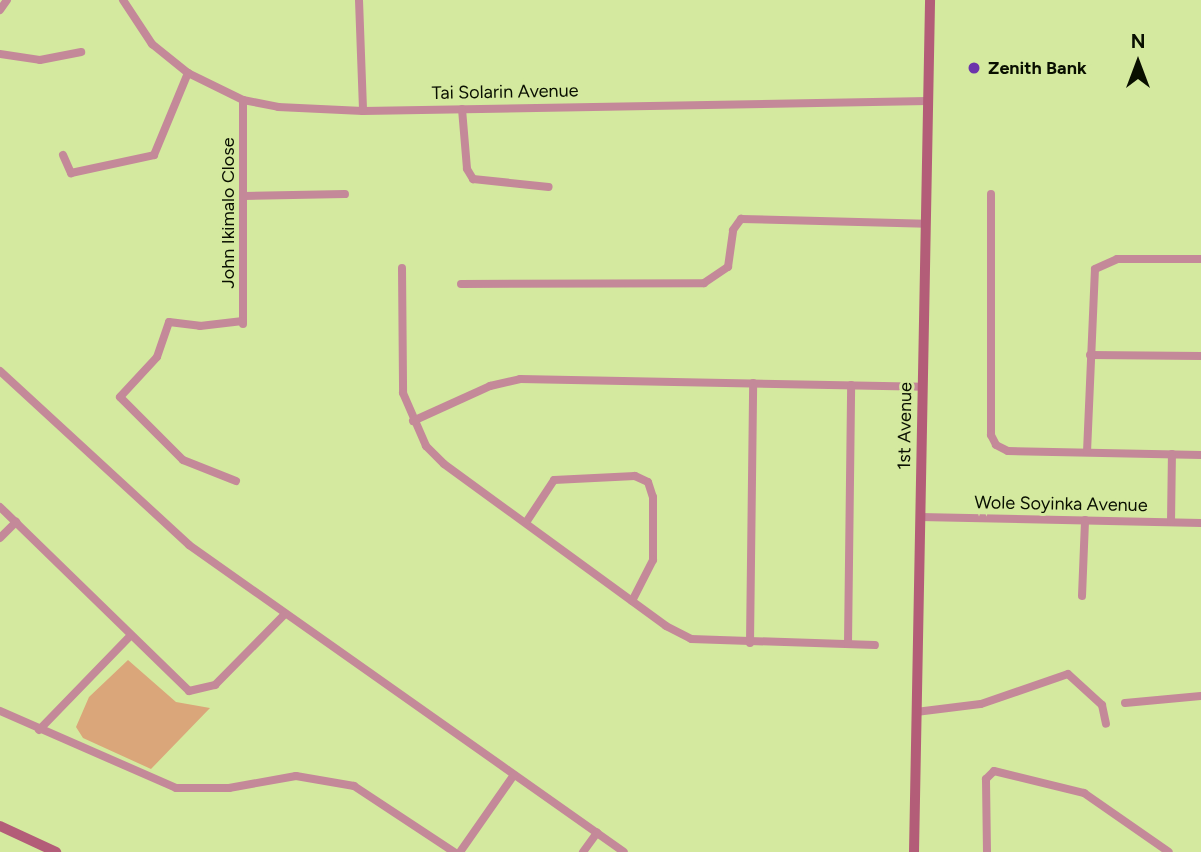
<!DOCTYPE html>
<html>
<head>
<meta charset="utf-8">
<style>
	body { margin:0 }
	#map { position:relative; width:1201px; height:852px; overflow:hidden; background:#d4e99f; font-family:Figtree,sans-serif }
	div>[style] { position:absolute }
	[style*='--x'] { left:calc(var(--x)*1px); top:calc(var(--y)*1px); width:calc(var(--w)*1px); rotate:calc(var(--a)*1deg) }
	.green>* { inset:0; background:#daa67a }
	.street>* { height:8px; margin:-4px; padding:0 4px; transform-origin:4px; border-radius:4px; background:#c48999 }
	.secondary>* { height:10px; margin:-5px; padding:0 5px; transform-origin:5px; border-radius:5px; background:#b35d78 }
	.dots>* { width:19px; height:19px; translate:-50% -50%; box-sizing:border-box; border:4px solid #d4e99f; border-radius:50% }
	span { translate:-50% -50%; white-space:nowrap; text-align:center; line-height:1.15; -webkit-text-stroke:6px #d4e99f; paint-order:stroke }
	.poi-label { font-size:18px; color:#090f00; font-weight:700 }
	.left { translate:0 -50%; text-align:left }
	.street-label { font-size:18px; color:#090f00 }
	.north { position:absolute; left:1103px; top:28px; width:70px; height:70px; -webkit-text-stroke:5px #d4e99f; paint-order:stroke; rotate:0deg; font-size:19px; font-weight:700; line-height:28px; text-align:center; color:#090f00 }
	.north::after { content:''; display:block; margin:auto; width:24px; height:32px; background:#090f00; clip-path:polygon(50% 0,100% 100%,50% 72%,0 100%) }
</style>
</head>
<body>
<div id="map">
	<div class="green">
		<div style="clip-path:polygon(128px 660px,176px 702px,210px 708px,151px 769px,83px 738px,76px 727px,89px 697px)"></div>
	</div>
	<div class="street">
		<div style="--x:123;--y:0;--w:53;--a:56.6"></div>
		<div style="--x:152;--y:44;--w:46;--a:38.9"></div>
		<div style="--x:188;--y:73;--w:61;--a:26.1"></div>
		<div style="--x:243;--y:100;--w:36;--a:11"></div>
		<div style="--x:278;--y:107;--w:85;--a:2.7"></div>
		<div style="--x:363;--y:111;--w:565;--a:-1.01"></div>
		<div style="--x:359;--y:0;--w:111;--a:87.9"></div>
		<div style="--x:0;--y:10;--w:12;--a:-55"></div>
		<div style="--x:0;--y:54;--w:40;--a:8.5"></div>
		<div style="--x:40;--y:60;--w:42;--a:-11"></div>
		<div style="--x:462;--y:109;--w:60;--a:85.2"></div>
		<div style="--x:467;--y:169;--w:12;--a:59"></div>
		<div style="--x:473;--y:179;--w:76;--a:6"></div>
		<div style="--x:63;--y:155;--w:20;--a:66"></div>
		<div style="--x:71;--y:173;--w:85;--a:-12.2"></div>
		<div style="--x:154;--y:155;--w:89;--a:-67.5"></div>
		<div style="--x:991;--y:194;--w:241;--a:90"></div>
		<div style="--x:991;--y:435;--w:11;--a:63"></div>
		<div style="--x:996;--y:445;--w:13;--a:27"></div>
		<div style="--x:1008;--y:451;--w:193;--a:1.2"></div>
		<div style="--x:244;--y:196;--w:101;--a:-1.1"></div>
		<div style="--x:402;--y:268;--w:125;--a:89.5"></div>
		<div style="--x:403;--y:393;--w:58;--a:66.5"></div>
		<div style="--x:426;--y:446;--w:25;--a:45"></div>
		<div style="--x:444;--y:464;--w:275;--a:36.1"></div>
		<div style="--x:666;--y:626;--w:28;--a:27"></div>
		<div style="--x:691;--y:639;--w:184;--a:1.9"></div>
		<div style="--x:461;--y:284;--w:243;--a:-0.2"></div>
		<div style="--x:704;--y:283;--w:29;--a:-34"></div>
		<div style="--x:728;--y:267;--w:37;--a:-82"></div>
		<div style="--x:733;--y:230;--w:14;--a:-54"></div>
		<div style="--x:741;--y:219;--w:185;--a:1.5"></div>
		<div style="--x:243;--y:324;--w:224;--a:-90"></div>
		<div style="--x:1090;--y:355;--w:111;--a:0.5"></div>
		<div style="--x:0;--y:371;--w:257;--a:42.6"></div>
		<div style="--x:189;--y:545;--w:532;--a:35.21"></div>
		<div style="--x:413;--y:421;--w:85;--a:-24.4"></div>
		<div style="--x:490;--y:386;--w:31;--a:-13"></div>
		<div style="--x:520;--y:379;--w:403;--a:1.1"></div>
		<div style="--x:1087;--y:452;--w:183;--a:-87.5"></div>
		<div style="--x:1095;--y:269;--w:24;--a:-24"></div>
		<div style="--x:1117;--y:259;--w:84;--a:0"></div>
		<div style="--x:236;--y:481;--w:57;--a:-158.4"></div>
		<div style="--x:183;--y:460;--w:89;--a:-135"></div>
		<div style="--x:120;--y:397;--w:54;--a:-47.2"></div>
		<div style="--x:157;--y:357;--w:37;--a:-71"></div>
		<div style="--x:169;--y:322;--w:31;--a:7"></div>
		<div style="--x:200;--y:326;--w:43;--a:-6.6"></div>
		<div style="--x:0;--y:507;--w:264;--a:44.2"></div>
		<div style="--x:189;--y:691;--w:27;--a:-13"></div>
		<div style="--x:215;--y:685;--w:100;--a:-45.4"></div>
		<div style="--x:920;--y:517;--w:281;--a:1.2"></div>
		<div style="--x:527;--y:521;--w:49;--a:-56.6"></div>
		<div style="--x:554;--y:480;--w:81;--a:-2.8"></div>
		<div style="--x:635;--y:476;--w:14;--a:25"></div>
		<div style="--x:648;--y:482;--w:16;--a:72"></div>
		<div style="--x:653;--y:497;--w:63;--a:90"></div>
		<div style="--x:653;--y:560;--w:46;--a:117.1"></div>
		<div style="--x:1171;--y:522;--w:68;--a:-89.2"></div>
		<div style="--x:0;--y:538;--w:23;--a:-45"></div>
		<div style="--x:1082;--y:596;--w:76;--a:-87.7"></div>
		<div style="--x:750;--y:643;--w:260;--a:-89.3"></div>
		<div style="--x:848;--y:644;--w:259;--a:-89.3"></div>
		<div style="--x:1125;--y:703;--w:76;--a:-5.3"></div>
		<div style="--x:0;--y:711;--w:192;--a:23.6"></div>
		<div style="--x:176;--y:788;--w:53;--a:0"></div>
		<div style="--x:229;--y:788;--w:68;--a:-10.2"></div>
		<div style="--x:296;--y:776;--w:59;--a:9.8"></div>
		<div style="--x:354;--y:786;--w:120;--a:33.4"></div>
		<div style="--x:916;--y:712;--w:65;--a:-7"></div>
		<div style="--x:981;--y:704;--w:92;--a:-19"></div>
		<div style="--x:1068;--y:674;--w:46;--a:42.4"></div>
		<div style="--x:1102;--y:705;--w:19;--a:78"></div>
		<div style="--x:39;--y:730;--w:131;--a:-45.9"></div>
		<div style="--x:460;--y:852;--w:94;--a:-55"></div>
		<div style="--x:583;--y:852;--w:24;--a:-54"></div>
		<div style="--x:987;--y:852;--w:73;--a:-90.8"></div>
		<div style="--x:986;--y:779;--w:11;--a:-45"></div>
		<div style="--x:994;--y:771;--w:93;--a:13.7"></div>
		<div style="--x:1084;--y:793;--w:103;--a:34.8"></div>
	</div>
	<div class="secondary">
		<div style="--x:0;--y:826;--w:62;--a:24.9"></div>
		<div style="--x:914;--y:852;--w:852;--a:-88.92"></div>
	</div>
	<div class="dots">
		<div style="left:974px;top:68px;background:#6c34ab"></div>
	</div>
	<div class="poi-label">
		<span class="left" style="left:988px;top:68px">Zenith Bank</span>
	</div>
	<div class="street-label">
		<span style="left:505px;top:92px;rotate:-1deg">Tai Solarin Avenue</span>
		<span style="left:228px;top:213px;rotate:-90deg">John Ikimalo Close</span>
		<span style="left:905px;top:426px;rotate:-89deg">1st Avenue</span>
		<span style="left:1061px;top:504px;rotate:1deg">Wole Soyinka Avenue</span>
	</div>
	<div class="north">N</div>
</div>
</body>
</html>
